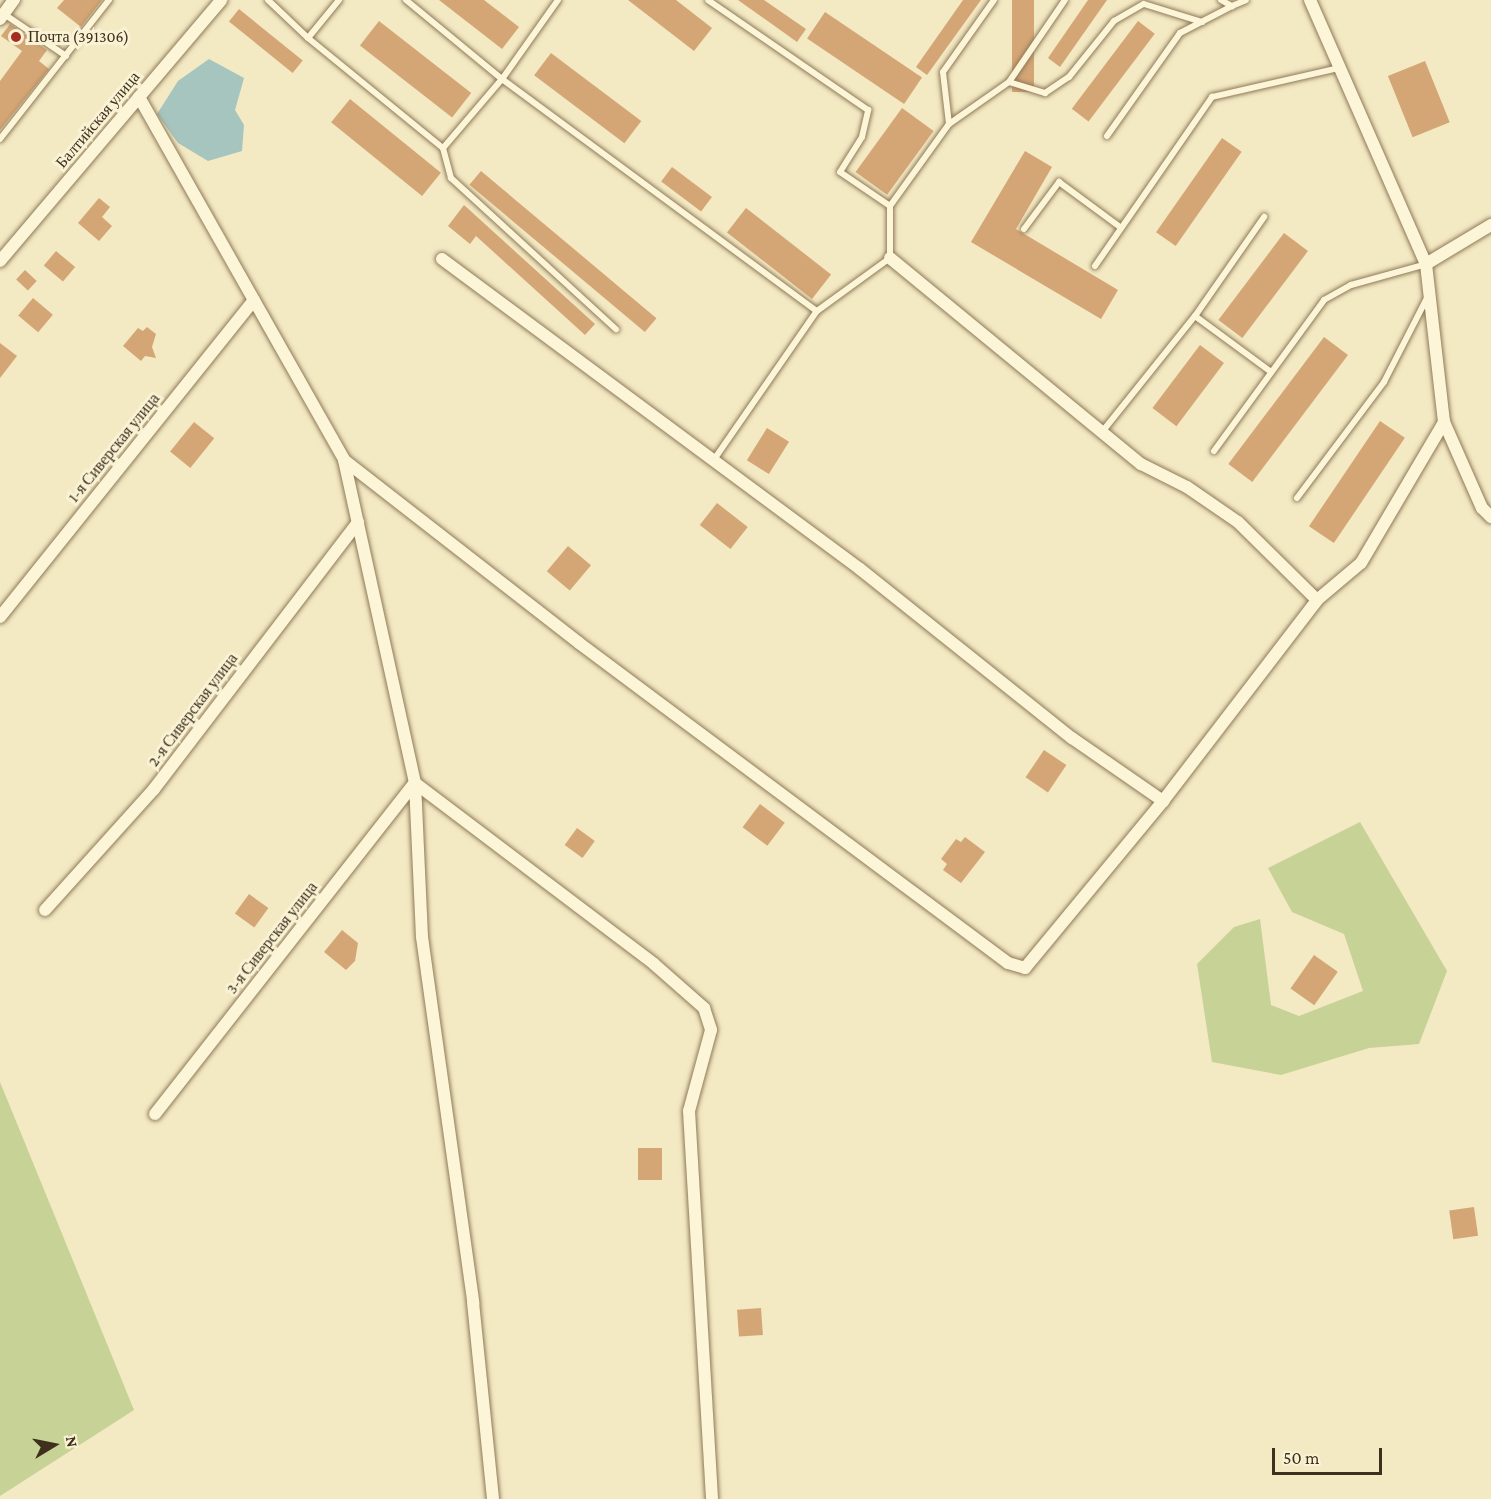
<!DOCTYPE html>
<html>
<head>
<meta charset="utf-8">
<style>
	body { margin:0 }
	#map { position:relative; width:1491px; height:1499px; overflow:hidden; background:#f3e9c3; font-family:"Crimson Pro",serif }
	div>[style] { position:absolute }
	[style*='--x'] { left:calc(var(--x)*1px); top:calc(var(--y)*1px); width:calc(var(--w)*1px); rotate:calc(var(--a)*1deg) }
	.green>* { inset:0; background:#c6d296 }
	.water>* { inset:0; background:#a6c5bf }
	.building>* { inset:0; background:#d5a675; transform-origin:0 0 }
	.roads { filter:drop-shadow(0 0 2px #8f7a58) drop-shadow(0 0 2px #8f7a58) }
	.service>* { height:6px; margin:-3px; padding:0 3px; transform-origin:3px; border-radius:3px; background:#fcf5d8 }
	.minor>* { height:12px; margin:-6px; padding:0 6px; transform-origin:6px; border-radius:6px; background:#fcf5d8 }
	.dots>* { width:16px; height:16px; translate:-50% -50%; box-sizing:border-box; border:3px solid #f9f2d4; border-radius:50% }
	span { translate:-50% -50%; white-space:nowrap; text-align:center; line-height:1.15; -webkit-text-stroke:6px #f9f2d4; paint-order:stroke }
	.poi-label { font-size:16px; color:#3e301d }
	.left { translate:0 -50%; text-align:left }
	.street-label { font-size:16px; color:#3e301d }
	.north { position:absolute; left:24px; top:1415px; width:60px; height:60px; -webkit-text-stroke:4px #f9f2d4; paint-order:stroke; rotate:80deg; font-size:16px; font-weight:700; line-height:24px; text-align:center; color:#3e301d }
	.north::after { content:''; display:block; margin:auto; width:21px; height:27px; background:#3e301d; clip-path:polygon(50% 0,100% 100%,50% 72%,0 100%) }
	.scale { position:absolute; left:1272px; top:1448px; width:110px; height:27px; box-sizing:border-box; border:3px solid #3e301d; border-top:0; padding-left:8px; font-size:18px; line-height:21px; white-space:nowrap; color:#3e301d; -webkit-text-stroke:4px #f9f2d4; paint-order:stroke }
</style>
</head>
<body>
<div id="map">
	<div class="green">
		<div style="clip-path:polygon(1360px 822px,1447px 971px,1419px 1044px,1369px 1048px,1281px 1075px,1212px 1062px,1197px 964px,1234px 927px,1260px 919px,1271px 1005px,1299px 1016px,1363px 991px,1344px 934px,1292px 912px,1268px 868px)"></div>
		<div style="clip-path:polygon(0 1082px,134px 1410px,0 1496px)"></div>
	</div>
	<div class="water">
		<div style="clip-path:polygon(209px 59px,244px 78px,235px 110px,244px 125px,242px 151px,208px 161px,178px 143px,157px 114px,178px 81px)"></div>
	</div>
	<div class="building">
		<div style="clip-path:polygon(64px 0,102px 0,81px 27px,57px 8px)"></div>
		<div style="clip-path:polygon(439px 0,484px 0,519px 27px,502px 49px)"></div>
		<div style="clip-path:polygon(628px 0,676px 0,712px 28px,694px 51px)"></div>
		<div style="clip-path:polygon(738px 0,764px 0,806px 29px,797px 42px)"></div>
		<div style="clip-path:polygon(963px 0,981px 0,927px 75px,916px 67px)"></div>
		<div style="left:1012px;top:0;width:22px;height:92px"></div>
		<div style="clip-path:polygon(1088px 0,1107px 0,1060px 67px,1048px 58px)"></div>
		<div style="left:239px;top:9px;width:82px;height:16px;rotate:39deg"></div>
		<div style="left:825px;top:12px;width:117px;height:32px;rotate:34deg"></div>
		<div style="left:379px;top:21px;width:117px;height:31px;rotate:38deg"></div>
		<div style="left:1138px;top:21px;width:21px;height:110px;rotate:37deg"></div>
		<div style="clip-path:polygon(10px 24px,47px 50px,39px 61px,49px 69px,0 130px,0 81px,22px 51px,1px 36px)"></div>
		<div style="left:551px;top:53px;width:113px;height:28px;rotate:37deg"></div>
		<div style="left:1425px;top:61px;width:66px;height:40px;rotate:68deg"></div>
		<div style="left:350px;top:99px;width:117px;height:30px;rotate:39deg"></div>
		<div style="left:902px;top:108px;width:39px;height:79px;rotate:36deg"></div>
		<div style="left:1222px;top:138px;width:24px;height:115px;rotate:35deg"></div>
		<div style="clip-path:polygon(1025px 151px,1052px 167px,1016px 229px,1118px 290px,1101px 319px,971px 242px)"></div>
		<div style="left:672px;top:167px;width:50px;height:18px;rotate:37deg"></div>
		<div style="left:481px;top:171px;width:229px;height:18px;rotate:40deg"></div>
		<div style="clip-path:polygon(99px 198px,110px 207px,102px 217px,112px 226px,99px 241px,78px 223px)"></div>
		<div style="clip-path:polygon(464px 205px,595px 324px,585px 335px,476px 236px,470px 244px,448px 226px)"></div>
		<div style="left:746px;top:208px;width:108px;height:31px;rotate:38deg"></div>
		<div style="left:1284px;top:233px;width:30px;height:109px;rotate:37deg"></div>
		<div style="left:56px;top:251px;width:25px;height:19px;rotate:40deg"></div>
		<div style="left:25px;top:270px;width:16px;height:13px;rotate:43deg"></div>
		<div style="left:33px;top:298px;width:26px;height:23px;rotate:40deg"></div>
		<div style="clip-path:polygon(147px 327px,156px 334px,152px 347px,156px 358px,145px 356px,141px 361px,123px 346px,138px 328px,143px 331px)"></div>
		<div style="left:1324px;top:337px;width:30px;height:159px;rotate:37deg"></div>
		<div style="clip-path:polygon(0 343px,17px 356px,0 378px)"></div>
		<div style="left:1200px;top:345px;width:30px;height:79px;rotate:37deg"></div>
		<div style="left:1380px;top:421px;width:30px;height:127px;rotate:34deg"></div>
		<div style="left:194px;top:422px;width:26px;height:38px;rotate:39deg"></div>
		<div style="left:767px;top:428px;width:26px;height:38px;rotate:32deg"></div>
		<div style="left:717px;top:503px;width:39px;height:28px;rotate:38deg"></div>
		<div style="left:568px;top:546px;width:30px;height:33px;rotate:40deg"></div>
		<div style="left:1044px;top:750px;width:27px;height:33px;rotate:34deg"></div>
		<div style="left:760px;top:804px;width:31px;height:29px;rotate:37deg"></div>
		<div style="left:577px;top:828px;width:22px;height:21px;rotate:36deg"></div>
		<div style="clip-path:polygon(965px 837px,985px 852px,961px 883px,943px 870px,947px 864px,941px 859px,956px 839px,961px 842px)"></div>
		<div style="left:249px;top:894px;width:24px;height:24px;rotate:36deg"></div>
		<div style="clip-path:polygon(342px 930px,358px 943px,355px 961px,346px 970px,324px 952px)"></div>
		<div style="left:1314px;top:955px;width:29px;height:41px;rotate:35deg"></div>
		<div style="left:638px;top:1148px;width:24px;height:32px"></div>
		<div style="left:1474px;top:1207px;width:29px;height:25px;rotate:82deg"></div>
		<div style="left:761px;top:1308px;width:27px;height:24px;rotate:86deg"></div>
	</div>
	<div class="roads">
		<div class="service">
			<div style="--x:268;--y:0;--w:55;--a:43.5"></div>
			<div style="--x:308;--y:38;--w:174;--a:39.2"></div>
			<div style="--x:406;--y:0;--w:124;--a:39.5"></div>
			<div style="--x:502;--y:79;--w:391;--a:36.4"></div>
			<div style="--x:817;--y:311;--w:90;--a:-36"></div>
			<div style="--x:890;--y:258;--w:52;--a:-90"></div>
			<div style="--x:890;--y:206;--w:60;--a:-145.8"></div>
			<div style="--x:840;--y:172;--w:41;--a:-57.8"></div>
			<div style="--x:862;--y:137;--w:28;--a:-77"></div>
			<div style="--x:868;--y:110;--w:194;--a:-145.5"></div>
			<div style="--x:558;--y:0;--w:97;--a:125.3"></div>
			<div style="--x:502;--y:79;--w:91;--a:130.5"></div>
			<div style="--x:443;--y:148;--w:31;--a:75"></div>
			<div style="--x:451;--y:178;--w:224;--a:42.5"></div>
			<div style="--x:1221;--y:0;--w:13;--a:29"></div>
			<div style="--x:1232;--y:6;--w:15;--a:-23"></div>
			<div style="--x:4;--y:14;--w:75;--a:34.1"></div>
			<div style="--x:308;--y:38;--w:49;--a:-50.8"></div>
			<div style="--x:1009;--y:82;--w:38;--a:17"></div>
			<div style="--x:1045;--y:93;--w:29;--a:-34"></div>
			<div style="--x:1069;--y:77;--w:72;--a:-51.2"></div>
			<div style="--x:1114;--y:21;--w:34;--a:-30"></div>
			<div style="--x:1144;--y:4;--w:61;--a:17.2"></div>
			<div style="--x:949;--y:124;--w:52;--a:-96.6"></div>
			<div style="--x:943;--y:72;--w:88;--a:-54.7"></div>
			<div style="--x:1107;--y:136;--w:126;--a:-54.7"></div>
			<div style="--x:1180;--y:33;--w:59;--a:-27.4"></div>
			<div style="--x:0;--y:139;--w:177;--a:-51.9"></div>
			<div style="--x:890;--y:206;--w:101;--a:-54.3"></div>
			<div style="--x:949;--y:124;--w:73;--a:-35"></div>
			<div style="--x:1009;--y:82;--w:99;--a:-55.7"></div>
			<div style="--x:1024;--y:229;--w:59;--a:-53.3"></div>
			<div style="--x:1059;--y:182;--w:76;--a:36.4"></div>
			<div style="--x:1095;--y:266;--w:206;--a:-55.3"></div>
			<div style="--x:1212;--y:97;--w:130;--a:-12.9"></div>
			<div style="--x:1195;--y:316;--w:93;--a:36.3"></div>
			<div style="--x:1102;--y:432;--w:149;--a:-51.3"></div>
			<div style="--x:1195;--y:316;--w:121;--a:-55.1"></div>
			<div style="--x:1214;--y:451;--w:187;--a:-53.9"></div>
			<div style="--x:1324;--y:300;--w:31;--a:-29"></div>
			<div style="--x:1351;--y:285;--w:78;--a:-15.6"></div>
			<div style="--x:713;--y:461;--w:183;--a:-55.3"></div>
			<div style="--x:1297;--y:498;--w:145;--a:-53.1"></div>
			<div style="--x:1384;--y:382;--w:97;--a:-62.9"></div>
		</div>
		<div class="minor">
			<div style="--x:1310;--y:0;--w:288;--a:66.3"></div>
			<div style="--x:1426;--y:264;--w:76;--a:-31"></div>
			<div style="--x:0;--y:19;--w:24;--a:-54"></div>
			<div style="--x:139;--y:97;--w:417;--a:60.5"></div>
			<div style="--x:344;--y:460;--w:331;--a:77.6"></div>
			<div style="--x:415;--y:783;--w:154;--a:87.4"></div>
			<div style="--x:422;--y:937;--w:369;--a:82"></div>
			<div style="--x:473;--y:1302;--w:198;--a:84.2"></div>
			<div style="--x:890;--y:258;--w:325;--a:39.4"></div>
			<div style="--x:1141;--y:464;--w:51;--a:26.6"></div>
			<div style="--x:1187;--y:487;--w:62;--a:34.5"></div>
			<div style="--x:1238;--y:522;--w:111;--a:44.6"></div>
			<div style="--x:442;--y:259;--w:520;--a:36.56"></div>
			<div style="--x:860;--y:569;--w:271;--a:38.6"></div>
			<div style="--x:1072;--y:738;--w:111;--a:34.7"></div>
			<div style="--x:0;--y:261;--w:342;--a:-49.7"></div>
			<div style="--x:1426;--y:264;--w:159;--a:83.5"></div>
			<div style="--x:1444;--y:422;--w:94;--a:66.2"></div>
			<div style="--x:1482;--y:508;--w:13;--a:45"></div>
			<div style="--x:344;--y:460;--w:298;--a:37.9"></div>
			<div style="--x:579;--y:643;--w:535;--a:36.72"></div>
			<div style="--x:1008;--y:963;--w:18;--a:16"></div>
			<div style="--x:1025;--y:968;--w:217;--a:-50.4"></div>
			<div style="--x:1163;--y:801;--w:253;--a:-52.5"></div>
			<div style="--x:1317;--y:600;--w:57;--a:-40.1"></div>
			<div style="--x:1361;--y:563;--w:164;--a:-59.5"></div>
			<div style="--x:0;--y:617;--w:406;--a:-51.3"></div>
			<div style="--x:415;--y:783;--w:300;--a:37.1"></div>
			<div style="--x:654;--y:964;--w:67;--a:41.3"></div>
			<div style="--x:704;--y:1008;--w:23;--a:72"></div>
			<div style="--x:711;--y:1030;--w:84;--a:105.2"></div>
			<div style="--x:689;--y:1111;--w:389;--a:86.6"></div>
			<div style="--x:45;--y:910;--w:163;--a:-48"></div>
			<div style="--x:154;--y:789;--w:336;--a:-52.6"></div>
			<div style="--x:155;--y:1114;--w:421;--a:-51.9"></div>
		</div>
	</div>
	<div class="dots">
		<div style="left:16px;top:37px;background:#a52c21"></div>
	</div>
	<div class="poi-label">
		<span class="left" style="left:28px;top:37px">Почта (391306)</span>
	</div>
	<div class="street-label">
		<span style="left:98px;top:120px;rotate:-50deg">Балтийская улица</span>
		<span style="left:114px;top:448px;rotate:-51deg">1-я Сиверская улица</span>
		<span style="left:193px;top:710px;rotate:-53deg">2-я Сиверская улица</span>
		<span style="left:272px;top:938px;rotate:-52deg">3-я Сиверская улица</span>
	</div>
	<div class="north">N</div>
	<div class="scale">50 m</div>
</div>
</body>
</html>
